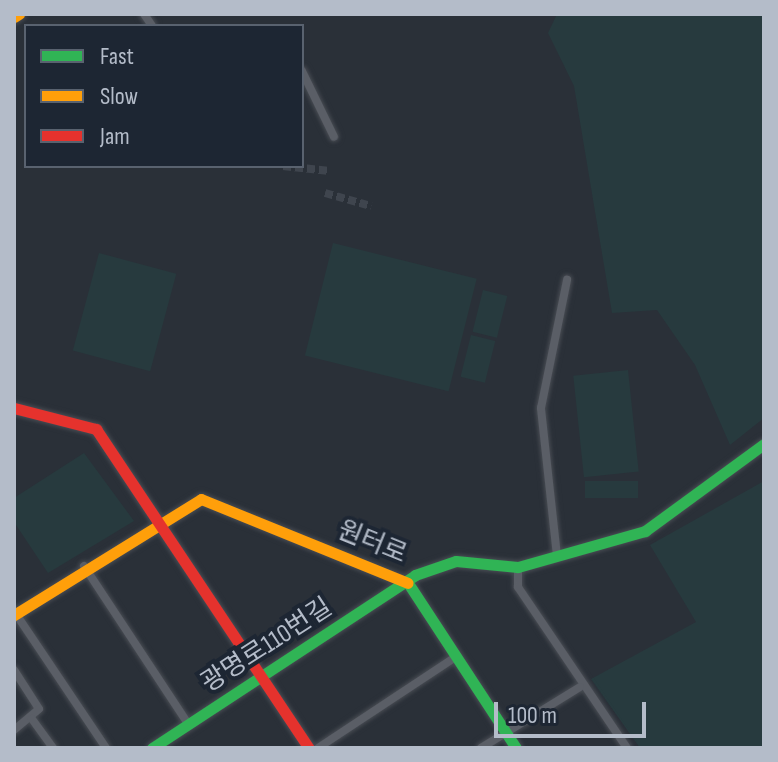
<!DOCTYPE html>
<html>
<head>
<meta charset="utf-8">
<style>
	body { margin:0 }
	#map { position:relative; width:778px; height:762px; overflow:hidden; background:#2a3038; font-family:"Sofia Sans Condensed","Noto Sans KR",sans-serif }
	div>[style] { position:absolute }
	[style*='--x'] { left:calc(var(--x)*1px); top:calc(var(--y)*1px); width:calc(var(--w)*1px); rotate:calc(var(--a)*1deg) }
	.green>* { inset:0; background:#273a3e; transform-origin:0 0 }
	.street-tunnel>* { height:8px; margin-top:-4px; transform-origin:0; background:repeating-linear-gradient(90deg,#3f454e 0 8px,transparent 0 12px) }
	.roads { filter:drop-shadow(0 0 2px #484c53) drop-shadow(0 0 2px #484c53) }
	.street>* { height:8px; margin:-4px; padding:0 4px; transform-origin:4px; border-radius:4px; background:#5a5e66 }
	.fast>* { height:11px; margin:-5.5px; padding:0 5.5px; transform-origin:5.5px; border-radius:5.5px; background:#30b455 }
	.slow>* { height:11px; margin:-5.5px; padding:0 5.5px; transform-origin:5.5px; border-radius:5.5px; background:#ff9f0a }
	.jam>* { height:11px; margin:-5.5px; padding:0 5.5px; transform-origin:5.5px; border-radius:5.5px; background:#e5322d }
	span { translate:-50% -50%; white-space:nowrap; text-align:center; line-height:1.15; -webkit-text-stroke:8px #1d2633; paint-order:stroke }
	.street-label { font-size:26px; color:#b4bcc9 }
	.frame { position:absolute; inset:0; border:16px solid #b4bcc9; pointer-events:none }
	.legend { position:absolute; left:24px; top:24px; width:280px; height:144px; box-sizing:border-box; background:#1d2633; border:2px solid #59626f; margin:0; padding:10px 14px; list-style:none; font-size:24px; color:#b4bcc9 }
	.legend li { display:flex; align-items:center; gap:16px; height:40px }
	.legend b { width:40px; border:2px solid #59626f }
	.scale { position:absolute; left:494px; top:702px; width:152px; height:36px; box-sizing:border-box; border:4px solid #b4bcc9; border-top:0; padding-left:10px; font-size:24px; line-height:28px; white-space:nowrap; color:#b4bcc9; -webkit-text-stroke:6px #1d2633; paint-order:stroke }
</style>
</head>
<body>
<div id="map">
	<div class="green">
		<div style="clip-path:polygon(557px 14px,764px 14px,764px 418px,730px 445px,695px 365px,657px 310px,612px 313px,574px 86px,548px 33px)"></div>
		<div style="left:333px;top:243px;width:148px;height:116px;rotate:14deg"></div>
		<div style="left:99px;top:253px;width:80px;height:101px;rotate:15deg"></div>
		<div style="left:483px;top:290px;width:25px;height:43px;rotate:14deg"></div>
		<div style="left:471px;top:335px;width:25px;height:43px;rotate:14deg"></div>
		<div style="left:628px;top:370px;width:102px;height:55px;rotate:84deg"></div>
		<div style="clip-path:polygon(84px 453px,134px 521px,48px 573px,14px 522px,14px 498px)"></div>
		<div style="left:638px;top:481px;width:17px;height:53px;rotate:90deg"></div>
		<div style="clip-path:polygon(764px 481px,764px 748px,640px 748px,591px 679px,696px 622px,650px 545px)"></div>
	</div>
	<div class="street-tunnel">
		<div style="--x:283;--y:166;--w:47;--a:6.1"></div>
		<div style="--x:325;--y:193;--w:48;--a:15.8"></div>
	</div>
	<div class="roads">
		<div class="street">
			<div style="--x:144;--y:14;--w:14;--a:56"></div>
			<div style="--x:302;--y:71;--w:73;--a:64.1"></div>
			<div style="--x:557;--y:556;--w:149;--a:-96.2"></div>
			<div style="--x:541;--y:408;--w:131;--a:-78.5"></div>
			<div style="--x:84;--y:566;--w:189;--a:56.6"></div>
			<div style="--x:518;--y:567;--w:20;--a:90"></div>
			<div style="--x:518;--y:587;--w:194;--a:55.9"></div>
			<div style="--x:14;--y:611;--w:165;--a:56.1"></div>
			<div style="--x:14;--y:670;--w:46;--a:57.3"></div>
			<div style="--x:39;--y:709;--w:33;--a:140"></div>
			<div style="--x:32;--y:719;--w:36;--a:54"></div>
			<div style="--x:318;--y:748;--w:167;--a:-33.5"></div>
			<div style="--x:481;--y:748;--w:116;--a:-31.6"></div>
		</div>
		<div class="fast">
			<div style="--x:408;--y:583;--w:197;--a:56.8"></div>
			<div style="--x:152;--y:748;--w:315;--a:-33.3"></div>
			<div style="--x:415;--y:575;--w:43;--a:-18.9"></div>
			<div style="--x:456;--y:561;--w:62;--a:5.5"></div>
			<div style="--x:518;--y:567;--w:132;--a:-15.8"></div>
			<div style="--x:645;--y:531;--w:147;--a:-36.2"></div>
		</div>
		<div class="slow">
			<div style="--x:14;--y:17;--w:6;--a:-31"></div>
			<div style="--x:14;--y:615;--w:220;--a:-31.8"></div>
			<div style="--x:201;--y:499;--w:223;--a:22.1"></div>
		</div>
		<div class="jam">
			<div style="--x:14;--y:408;--w:85;--a:14.4"></div>
			<div style="--x:96;--y:429;--w:384;--a:56.3"></div>
		</div>
	</div>
	<div class="street-label">
		<span style="left:372px;top:543px;rotate:22deg">원터로</span>
		<span style="left:267px;top:646px;rotate:-33deg">광명로110번길</span>
	</div>
	<div class="frame"></div>
	<ul class="legend">
	<li><b style="height:10px;background:#30b455"></b>Fast</li>
	<li><b style="height:10px;background:#ff9f0a"></b>Slow</li>
	<li><b style="height:10px;background:#e5322d"></b>Jam</li>
	</ul>
	<div class="scale">100 m</div>
</div>
</body>
</html>
